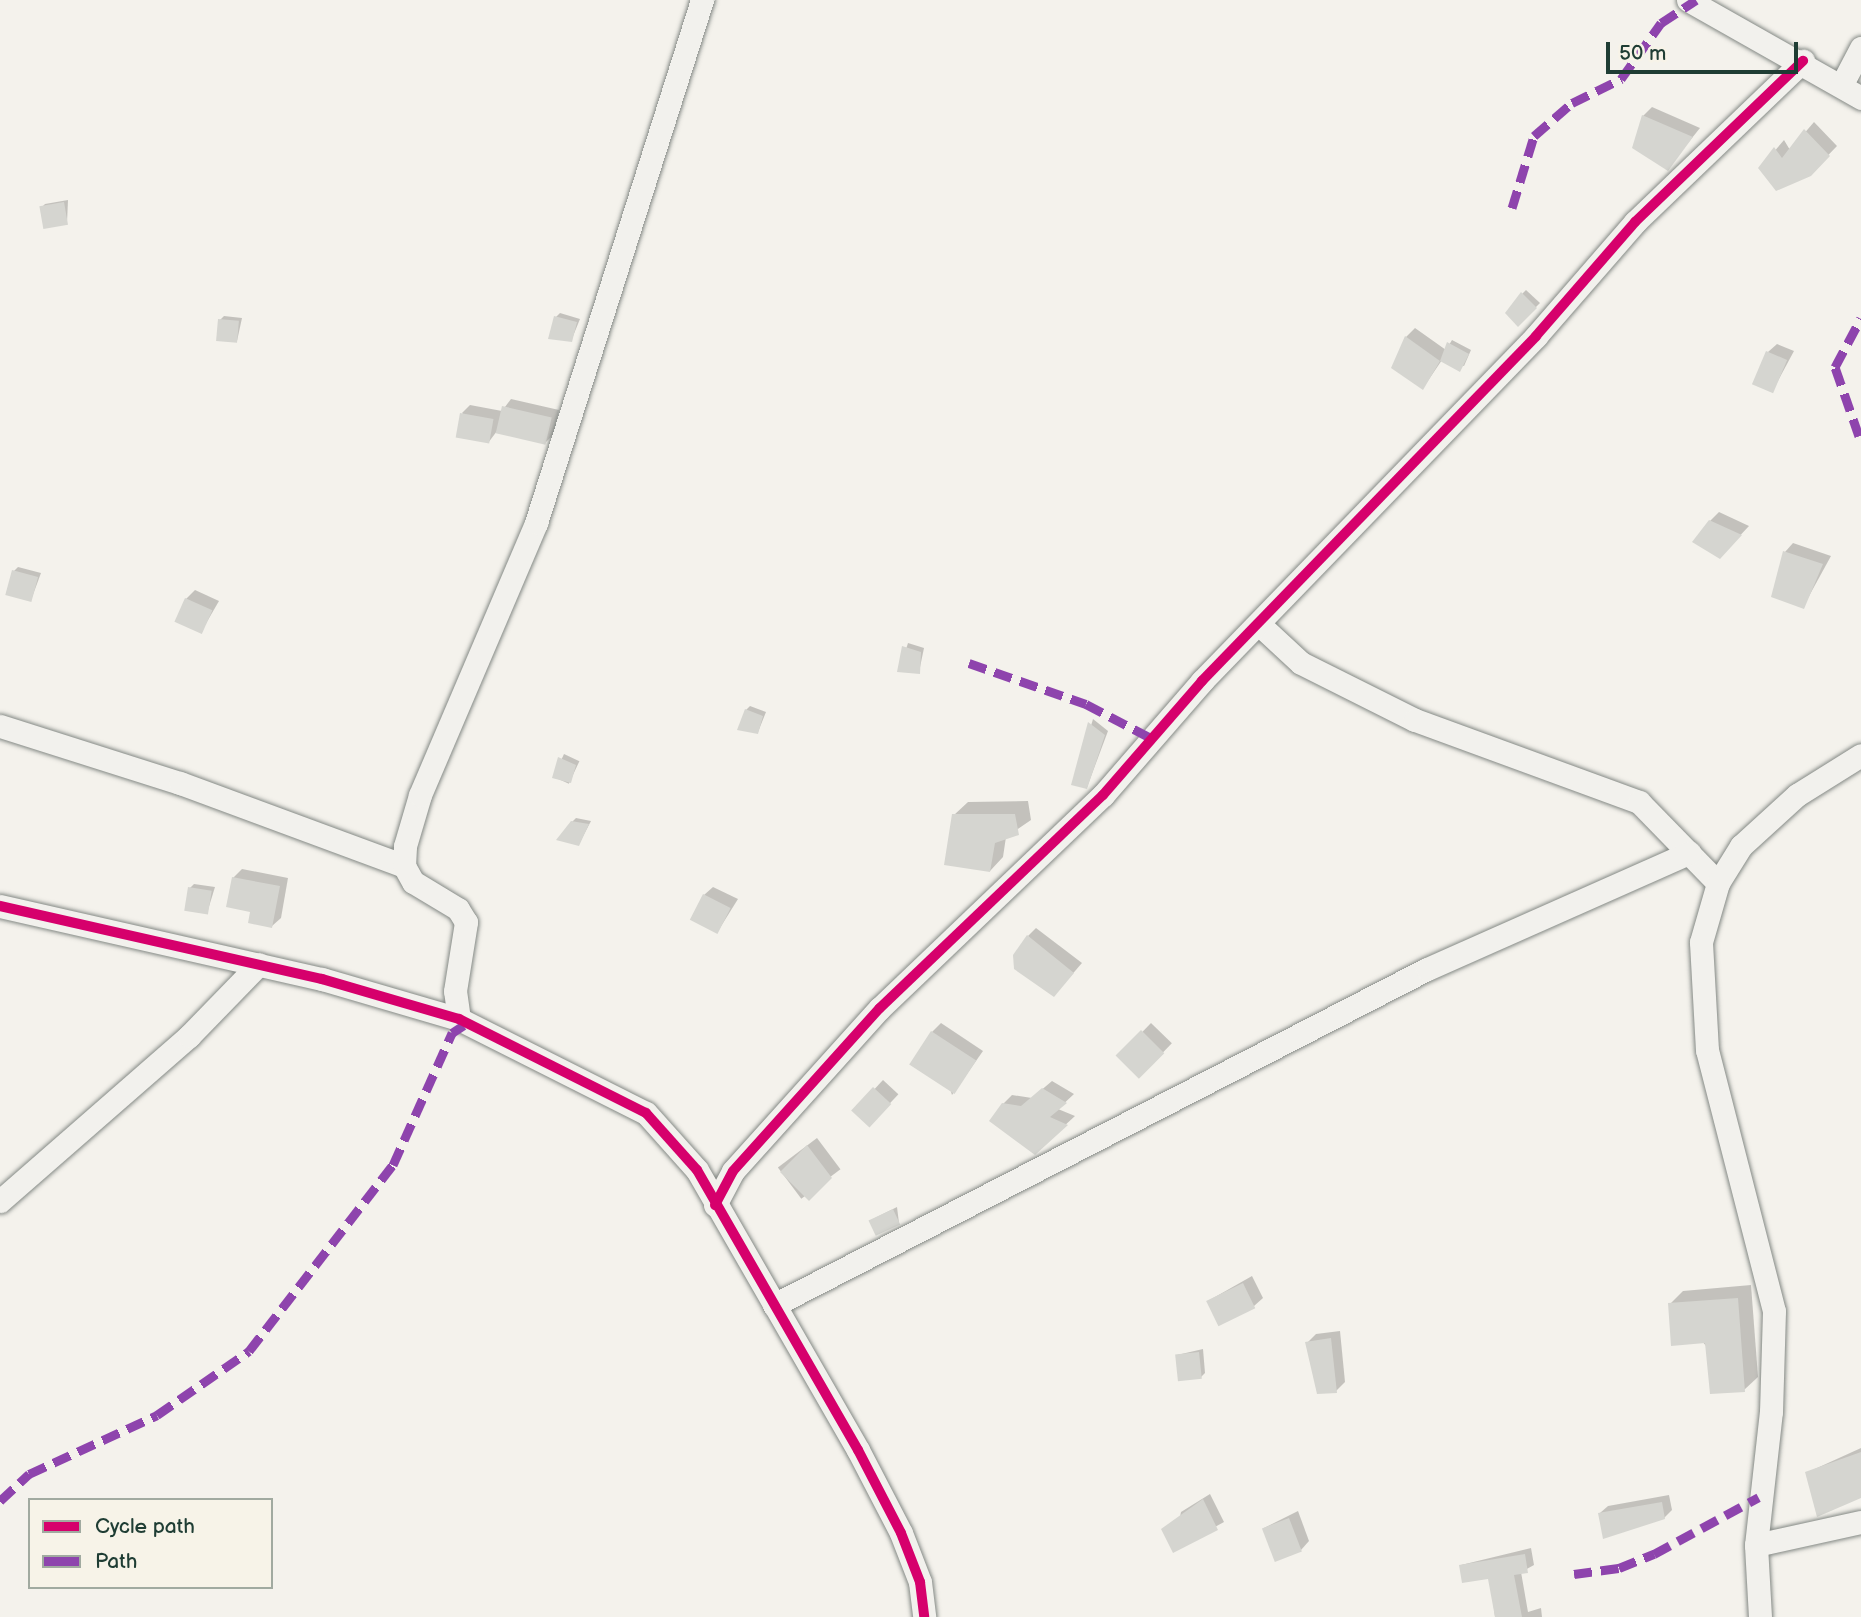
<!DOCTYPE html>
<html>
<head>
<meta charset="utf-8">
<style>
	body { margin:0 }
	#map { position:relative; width:1861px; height:1617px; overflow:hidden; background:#f4f2ec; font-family:"Balsamiq Sans",sans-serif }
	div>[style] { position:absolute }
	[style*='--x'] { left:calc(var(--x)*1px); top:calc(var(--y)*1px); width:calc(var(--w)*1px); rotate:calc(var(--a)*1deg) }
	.shadow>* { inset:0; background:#0003; transform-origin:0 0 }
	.building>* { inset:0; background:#d5d5d0; transform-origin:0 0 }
	.roads { filter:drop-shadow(0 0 2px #848985) drop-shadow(0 0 2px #848985) }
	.minor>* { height:23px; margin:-11.5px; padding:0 11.5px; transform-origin:11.5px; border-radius:11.5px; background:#f2f1ed }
	.quiet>* { height:9px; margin-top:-4.5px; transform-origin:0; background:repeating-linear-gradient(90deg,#8e44ad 0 18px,transparent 0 27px) }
	.cycleway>* { height:10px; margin:-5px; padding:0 5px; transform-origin:5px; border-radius:5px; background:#d6006c }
	span { translate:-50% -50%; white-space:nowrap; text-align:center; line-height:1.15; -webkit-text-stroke:5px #f7f3e8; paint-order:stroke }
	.legend { position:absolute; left:28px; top:1498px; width:245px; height:91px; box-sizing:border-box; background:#f7f3e8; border:2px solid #a1aaa0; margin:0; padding:9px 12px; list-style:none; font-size:21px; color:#1f3d34 }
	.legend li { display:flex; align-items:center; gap:14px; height:35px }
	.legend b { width:35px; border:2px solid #a1aaa0 }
	.scale { position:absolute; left:1606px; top:42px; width:192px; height:32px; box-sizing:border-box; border:4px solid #1f3d34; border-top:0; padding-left:9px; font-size:21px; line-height:24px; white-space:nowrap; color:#1f3d34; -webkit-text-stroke:5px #f7f3e8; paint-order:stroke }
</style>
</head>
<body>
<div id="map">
	<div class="shadow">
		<div style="clip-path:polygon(1652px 107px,1700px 128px,1667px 169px,1643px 116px)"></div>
		<div style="clip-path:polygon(1814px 122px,1837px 146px,1810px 174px,1760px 168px,1784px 140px,1790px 150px)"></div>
		<div style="clip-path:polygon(68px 200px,67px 223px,41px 208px,45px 204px)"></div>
		<div style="clip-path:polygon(1526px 290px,1540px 303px,1518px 325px,1522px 294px)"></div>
		<div style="clip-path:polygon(560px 313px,580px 319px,571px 341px,556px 317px)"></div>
		<div style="clip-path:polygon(224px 316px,242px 318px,237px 341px,220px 320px)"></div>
		<div style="clip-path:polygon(1415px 328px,1446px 350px,1452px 340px,1471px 350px,1464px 366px,1442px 360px,1423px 388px,1406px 337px)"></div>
		<div style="clip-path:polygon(1777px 344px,1794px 351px,1772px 392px,1768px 352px)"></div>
		<div style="clip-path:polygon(511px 399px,559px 410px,554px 434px,546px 442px,497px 431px,488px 443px,462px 413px,470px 405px,502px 411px)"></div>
		<div style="clip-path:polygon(1719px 512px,1749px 526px,1720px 557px,1710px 521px)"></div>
		<div style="clip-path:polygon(1793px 543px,1831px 556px,1803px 607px,1773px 596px,1785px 552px)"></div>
		<div style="clip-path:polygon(18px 567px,41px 573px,31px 600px,14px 571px)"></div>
		<div style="clip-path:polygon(195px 590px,219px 601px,201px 632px,186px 599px)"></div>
		<div style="clip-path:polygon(908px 643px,924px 648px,919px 672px,899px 671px)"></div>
		<div style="clip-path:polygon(750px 706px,766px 712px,758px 732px,746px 710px)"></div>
		<div style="clip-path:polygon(1093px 719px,1108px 731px,1087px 787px,1074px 783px)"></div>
		<div style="left:564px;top:754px;width:17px;height:25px;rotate:25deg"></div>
		<div style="clip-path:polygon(1028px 801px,1031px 820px,1006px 837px,1003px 857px,990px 871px,954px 815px,968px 802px)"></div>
		<div style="clip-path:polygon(576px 818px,591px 821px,579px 844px,572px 822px)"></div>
		<div style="clip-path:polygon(242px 869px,288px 878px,281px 918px,272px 926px,252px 910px,233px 878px)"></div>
		<div style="clip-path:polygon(194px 884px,215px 887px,207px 913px,190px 888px)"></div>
		<div style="clip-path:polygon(713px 887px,738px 899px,718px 931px,704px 895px)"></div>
		<div style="clip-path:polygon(1036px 928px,1082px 963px,1062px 986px,1028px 936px)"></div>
		<div style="clip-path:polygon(941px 1023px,983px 1051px,952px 1095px,932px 1032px)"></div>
		<div style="left:1151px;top:1023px;width:29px;height:46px;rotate:44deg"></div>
		<div style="left:883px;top:1080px;width:21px;height:42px;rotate:43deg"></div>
		<div style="clip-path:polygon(1052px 1081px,1074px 1094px,1058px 1109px,1075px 1116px,1035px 1153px,1003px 1104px,1012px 1095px,1032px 1098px)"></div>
		<div style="left:817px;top:1138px;width:39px;height:49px;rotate:53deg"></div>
		<div style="clip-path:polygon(897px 1207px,899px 1223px,871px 1221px,875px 1218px)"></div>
		<div style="clip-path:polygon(1252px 1276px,1263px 1298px,1254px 1306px,1208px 1301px)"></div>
		<div style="clip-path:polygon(1751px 1285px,1758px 1377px,1744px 1390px,1670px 1304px,1683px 1291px)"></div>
		<div style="clip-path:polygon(1340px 1331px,1345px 1382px,1336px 1391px,1307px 1343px,1316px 1334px)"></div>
		<div style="clip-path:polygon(1203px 1349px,1205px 1373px,1201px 1377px,1177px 1355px)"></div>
		<div style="clip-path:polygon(1861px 1448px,1861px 1496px,1818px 1515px,1806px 1473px)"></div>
		<div style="clip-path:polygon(1210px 1494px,1224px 1522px,1173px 1550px,1181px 1512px)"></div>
		<div style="clip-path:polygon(1669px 1495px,1672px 1510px,1664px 1518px,1600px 1513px,1608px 1506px)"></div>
		<div style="clip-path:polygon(1298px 1511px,1309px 1541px,1301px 1550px,1264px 1528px)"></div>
		<div style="clip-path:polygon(1531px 1548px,1534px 1565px,1521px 1572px,1528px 1612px,1541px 1608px,1542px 1617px,1495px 1617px,1490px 1577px,1461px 1565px)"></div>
	</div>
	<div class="building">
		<div style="clip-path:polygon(1642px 115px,1693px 137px,1668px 171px,1632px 148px)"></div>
		<div style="clip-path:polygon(1804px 129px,1830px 156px,1811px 176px,1776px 191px,1758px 168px,1774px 147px,1782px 158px)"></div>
		<div style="left:64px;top:202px;width:23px;height:25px;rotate:80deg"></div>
		<div style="clip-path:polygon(1521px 292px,1537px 308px,1518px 327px,1505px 313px)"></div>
		<div style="clip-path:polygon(554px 316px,577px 322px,572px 342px,548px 339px)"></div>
		<div style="left:218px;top:319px;width:21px;height:22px;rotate:5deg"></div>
		<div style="clip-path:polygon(1405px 336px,1440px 361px,1423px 390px,1391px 368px)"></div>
		<div style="clip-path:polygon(1447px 342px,1469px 354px,1460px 372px,1440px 361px)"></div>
		<div style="left:1766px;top:351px;width:23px;height:36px;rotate:23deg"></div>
		<div style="left:502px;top:406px;width:51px;height:28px;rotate:13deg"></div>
		<div style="left:460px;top:413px;width:34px;height:25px;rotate:10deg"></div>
		<div style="clip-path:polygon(1709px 520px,1742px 535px,1720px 559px,1692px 542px)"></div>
		<div style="clip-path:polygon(1783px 551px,1823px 564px,1804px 609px,1771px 597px)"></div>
		<div style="left:12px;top:570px;width:27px;height:26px;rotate:15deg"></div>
		<div style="left:185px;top:598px;width:30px;height:26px;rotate:24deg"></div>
		<div style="clip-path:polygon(902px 646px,921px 652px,920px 674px,897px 672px)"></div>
		<div style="clip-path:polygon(745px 709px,763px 716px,758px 734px,737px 730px)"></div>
		<div style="clip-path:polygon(1088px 722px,1105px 735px,1087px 789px,1071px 785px)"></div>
		<div style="clip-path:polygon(558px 757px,576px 765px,571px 783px,552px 778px)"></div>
		<div style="clip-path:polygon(952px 814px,1015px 814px,1019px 835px,995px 843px,990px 872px,944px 865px)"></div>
		<div style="clip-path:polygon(571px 821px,589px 824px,579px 846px,556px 840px)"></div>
		<div style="clip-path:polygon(232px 877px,280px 886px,272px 928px,248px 923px,250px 912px,226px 907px)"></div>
		<div style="left:188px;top:887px;width:24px;height:24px;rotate:9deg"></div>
		<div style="left:703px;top:894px;width:31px;height:29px;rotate:27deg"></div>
		<div style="clip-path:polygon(1027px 935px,1074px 973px,1054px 997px,1014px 969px,1013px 955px)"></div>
		<div style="left:1141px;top:1030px;width:33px;height:36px;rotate:45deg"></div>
		<div style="left:931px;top:1031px;width:54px;height:40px;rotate:33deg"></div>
		<div style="left:873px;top:1087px;width:25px;height:32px;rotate:43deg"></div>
		<div style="clip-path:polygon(1042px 1088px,1067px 1103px,1050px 1117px,1068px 1125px,1035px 1155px,989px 1121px,1002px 1103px,1021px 1106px)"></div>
		<div style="clip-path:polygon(807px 1145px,832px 1178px,809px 1201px,780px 1172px)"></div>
		<div style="left:893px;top:1209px;width:17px;height:27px;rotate:65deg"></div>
		<div style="left:1243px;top:1283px;width:28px;height:41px;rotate:64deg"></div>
		<div style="clip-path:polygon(1738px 1298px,1745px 1392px,1710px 1394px,1705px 1343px,1671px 1346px,1668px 1303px)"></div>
		<div style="clip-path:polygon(1331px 1338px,1337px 1393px,1317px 1394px,1305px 1342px)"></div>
		<div style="left:1199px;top:1352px;width:27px;height:24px;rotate:84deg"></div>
		<div style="clip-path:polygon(1861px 1452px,1861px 1498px,1817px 1517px,1805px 1472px)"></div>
		<div style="clip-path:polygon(1203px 1499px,1218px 1530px,1173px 1553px,1161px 1529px)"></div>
		<div style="clip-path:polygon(1662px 1502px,1665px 1519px,1603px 1539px,1598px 1513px)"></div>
		<div style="left:1289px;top:1518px;width:36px;height:29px;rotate:69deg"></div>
		<div style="clip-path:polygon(1525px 1554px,1528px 1573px,1514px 1575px,1522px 1617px,1495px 1617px,1488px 1579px,1462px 1583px,1459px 1565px)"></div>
	</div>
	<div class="roads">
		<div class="minor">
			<div style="--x:1688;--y:0;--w:199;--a:29.5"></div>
			<div style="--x:1842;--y:84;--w:41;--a:-62.2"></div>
			<div style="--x:1261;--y:626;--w:54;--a:42.8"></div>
			<div style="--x:1301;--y:663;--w:127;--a:26.6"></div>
			<div style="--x:1415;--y:720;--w:239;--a:20.1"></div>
			<div style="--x:1639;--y:802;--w:113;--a:45.7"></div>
			<div style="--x:0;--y:726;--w:189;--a:17.6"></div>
			<div style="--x:180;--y:783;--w:239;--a:20.3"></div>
			<div style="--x:0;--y:906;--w:330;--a:12.8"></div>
			<div style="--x:322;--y:979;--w:143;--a:16.3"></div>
			<div style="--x:459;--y:1019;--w:209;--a:26.7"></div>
			<div style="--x:646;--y:1113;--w:76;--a:48.2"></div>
			<div style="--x:697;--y:1170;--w:323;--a:60.1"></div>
			<div style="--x:858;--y:1450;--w:93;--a:62.6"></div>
			<div style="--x:901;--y:1533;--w:53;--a:68.8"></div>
			<div style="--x:920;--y:1582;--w:35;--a:83"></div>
			<div style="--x:459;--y:1019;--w:28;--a:-98"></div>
			<div style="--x:455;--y:991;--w:70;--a:-80.9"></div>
			<div style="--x:466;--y:922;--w:15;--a:-122"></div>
			<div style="--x:458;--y:909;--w:52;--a:-149"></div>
			<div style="--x:413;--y:882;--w:18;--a:-119"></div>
			<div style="--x:404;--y:866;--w:20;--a:-87"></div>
			<div style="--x:405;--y:846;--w:53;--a:-73.6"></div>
			<div style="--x:420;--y:795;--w:296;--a:-66.9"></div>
			<div style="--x:536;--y:523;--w:549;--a:-72.39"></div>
			<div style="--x:0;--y:1201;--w:251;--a:-41.1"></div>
			<div style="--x:189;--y:1036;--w:100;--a:-45.8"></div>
			<div style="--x:715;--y:1205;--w:38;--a:-62"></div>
			<div style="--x:733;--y:1171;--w:219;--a:-48"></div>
			<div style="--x:880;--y:1008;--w:308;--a:-43.7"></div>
			<div style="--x:1103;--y:795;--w:151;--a:-49"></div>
			<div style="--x:1202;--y:681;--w:480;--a:-45.9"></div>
			<div style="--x:1536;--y:336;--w:151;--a:-49"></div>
			<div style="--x:1635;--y:222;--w:233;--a:-43.8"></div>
			<div style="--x:774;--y:1305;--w:734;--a:-27.23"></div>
			<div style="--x:1427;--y:969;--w:287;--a:-23.9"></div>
			<div style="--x:1756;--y:1545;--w:107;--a:-12.4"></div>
			<div style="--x:1760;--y:1617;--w:72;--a:-93.2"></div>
			<div style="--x:1756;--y:1545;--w:134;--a:-83.6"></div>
			<div style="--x:1771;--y:1412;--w:101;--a:-88.3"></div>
			<div style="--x:1774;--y:1311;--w:269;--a:-104.4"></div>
			<div style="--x:1707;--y:1050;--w:108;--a:-93.2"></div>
			<div style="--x:1701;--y:942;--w:61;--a:-73.9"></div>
			<div style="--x:1718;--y:883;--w:44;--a:-58.1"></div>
			<div style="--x:1741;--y:846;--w:76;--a:-42.3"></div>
			<div style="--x:1797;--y:795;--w:75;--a:-32"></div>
		</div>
	</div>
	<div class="quiet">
		<div style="--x:1512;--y:208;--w:75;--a:-73"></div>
		<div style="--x:1534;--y:136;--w:50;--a:-41"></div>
		<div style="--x:1572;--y:103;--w:55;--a:-26.1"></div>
		<div style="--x:1621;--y:79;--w:69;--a:-54.5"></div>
		<div style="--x:1661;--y:23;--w:42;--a:-33.3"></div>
		<div style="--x:1859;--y:436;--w:73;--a:-109.2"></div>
		<div style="--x:1835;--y:367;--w:55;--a:-62"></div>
		<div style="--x:969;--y:663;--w:124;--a:19.3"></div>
		<div style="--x:1086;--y:704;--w:76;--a:27.6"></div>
		<div style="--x:0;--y:1501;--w:40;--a:-43"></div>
		<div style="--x:29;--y:1474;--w:141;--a:-24.7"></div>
		<div style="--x:157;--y:1415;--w:112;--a:-34.8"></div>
		<div style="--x:249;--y:1351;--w:235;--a:-52.3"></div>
		<div style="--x:393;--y:1165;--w:145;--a:-65.9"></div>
		<div style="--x:452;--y:1033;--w:14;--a:-34"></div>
		<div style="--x:1574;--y:1574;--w:45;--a:-7.6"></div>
		<div style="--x:1619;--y:1568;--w:38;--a:-22"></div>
		<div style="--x:1654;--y:1554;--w:119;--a:-28.5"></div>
	</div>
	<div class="cycleway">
		<div style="--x:0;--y:906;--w:330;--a:12.8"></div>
		<div style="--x:322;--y:979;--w:143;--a:16.3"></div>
		<div style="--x:459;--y:1019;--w:209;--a:26.7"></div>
		<div style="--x:646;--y:1113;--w:76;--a:48.2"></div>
		<div style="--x:697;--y:1170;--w:323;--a:60.1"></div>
		<div style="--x:858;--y:1450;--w:93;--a:62.6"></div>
		<div style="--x:901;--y:1533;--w:53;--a:68.8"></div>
		<div style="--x:920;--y:1582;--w:35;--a:83"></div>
		<div style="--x:715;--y:1205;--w:38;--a:-62"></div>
		<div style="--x:733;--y:1171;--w:219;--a:-48"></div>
		<div style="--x:880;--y:1008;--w:308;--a:-43.7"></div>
		<div style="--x:1103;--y:795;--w:151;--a:-49"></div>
		<div style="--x:1202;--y:681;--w:480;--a:-45.9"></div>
		<div style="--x:1536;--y:336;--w:151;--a:-49"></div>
		<div style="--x:1635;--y:222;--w:233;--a:-43.8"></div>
	</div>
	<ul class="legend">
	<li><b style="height:9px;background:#d6006c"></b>Cycle path</li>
	<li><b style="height:9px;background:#8e44ad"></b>Path</li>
	</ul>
	<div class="scale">50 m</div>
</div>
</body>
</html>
